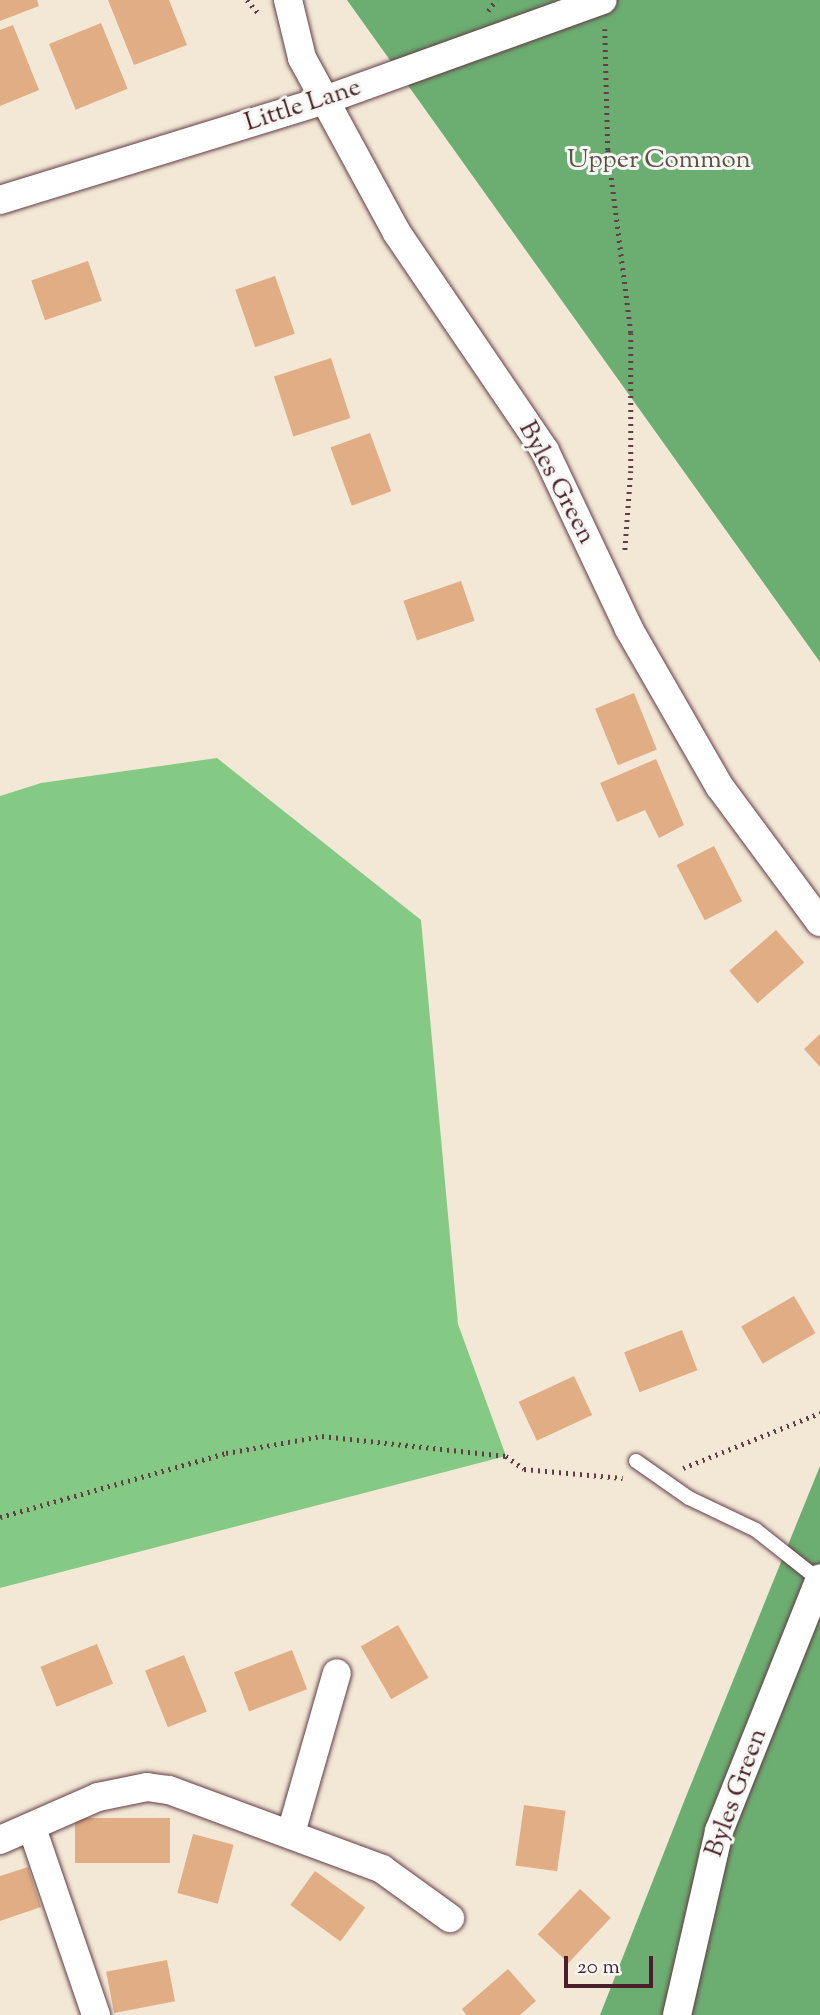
<!DOCTYPE html>
<html>
<head>
<meta charset="utf-8">
<style>
	body { margin:0 }
	#map { position:relative; width:820px; height:2015px; overflow:hidden; background:#f3e8d6; font-family:"Sorts Mill Goudy",serif }
	div>[style] { position:absolute }
	[style*='--x'] { left:calc(var(--x)*1px); top:calc(var(--y)*1px); width:calc(var(--w)*1px); rotate:calc(var(--a)*1deg) }
	.green>* { inset:0; background:#85ca84 }
	.forest>* { inset:0; background:#6cae72 }
	.building>* { inset:0; background:#e1ad85; transform-origin:0 0 }
	.path>* { height:4.5px; margin-top:-2.25px; transform-origin:0; background:repeating-linear-gradient(90deg,#633d45 0 2px,transparent 0 7px) }
	.roads { filter:drop-shadow(0 0 2px #633d45) drop-shadow(0 0 2px #633d45) }
	.lane>* { height:14px; margin:-7px; padding:0 7px; transform-origin:7px; border-radius:7px; background:#fff }
	.street>* { height:28px; margin:-14px; padding:0 14px; transform-origin:14px; border-radius:14px; background:#fff }
	span { translate:-50% -50%; white-space:nowrap; text-align:center; line-height:1.15; -webkit-text-stroke:6px #f6f6f2; paint-order:stroke }
	.street-label { font-size:26px; color:#4a1f2b }
	.park-label { font-size:26px; color:#5c5246 }
	.scale { position:absolute; left:564px; top:1956px; width:89px; height:32px; box-sizing:border-box; border:4px solid #4a1f2b; border-top:0; padding-left:9px; font-size:21px; line-height:24px; white-space:nowrap; color:#4a1f2b; -webkit-text-stroke:5px #f6f6f2; paint-order:stroke }
</style>
</head>
<body>
<div id="map">
	<div class="green">
		<div style="clip-path:polygon(217px 758px,421px 920px,458px 1324px,506px 1456px,0 1588px,0 796px,41px 783px)"></div>
	</div>
	<div class="forest">
		<div style="clip-path:polygon(347px 0,820px 0,820px 662px)"></div>
		<div style="clip-path:polygon(820px 1466px,820px 2015px,600px 2015px,685px 1799px)"></div>
	</div>
	<div class="building">
		<div style="clip-path:polygon(0 0,37px 0,39px 6px,0 21px)"></div>
		<div style="clip-path:polygon(108px 0,169px 0,187px 45px,134px 65px)"></div>
		<div style="left:101px;top:23px;width:71px;height:56px;rotate:68deg"></div>
		<div style="clip-path:polygon(13px 25px,39px 90px,0 106px,0 30px)"></div>
		<div style="left:88px;top:261px;width:42px;height:60px;rotate:71deg"></div>
		<div style="left:275px;top:276px;width:61px;height:42px;rotate:71deg"></div>
		<div style="left:331px;top:358px;width:63px;height:60px;rotate:72deg"></div>
		<div style="left:370px;top:433px;width:62px;height:42px;rotate:70deg"></div>
		<div style="left:461px;top:581px;width:42px;height:61px;rotate:71deg"></div>
		<div style="left:634px;top:693px;width:61px;height:42px;rotate:68deg"></div>
		<div style="clip-path:polygon(656px 759px,684px 825px,659px 838px,645px 810px,617px 822px,600px 783px)"></div>
		<div style="left:714px;top:846px;width:62px;height:42px;rotate:63deg"></div>
		<div style="left:776px;top:930px;width:43px;height:62px;rotate:49deg"></div>
		<div style="clip-path:polygon(820px 1034px,820px 1067px,804px 1049px)"></div>
		<div style="left:794px;top:1296px;width:43px;height:61px;rotate:60deg"></div>
		<div style="left:682px;top:1330px;width:43px;height:62px;rotate:69deg"></div>
		<div style="left:574px;top:1376px;width:43px;height:61px;rotate:65deg"></div>
		<div style="left:398px;top:1625px;width:61px;height:43px;rotate:60deg"></div>
		<div style="left:97px;top:1644px;width:43px;height:61px;rotate:68deg"></div>
		<div style="left:292px;top:1650px;width:42px;height:62px;rotate:69deg"></div>
		<div style="left:184px;top:1655px;width:61px;height:42px;rotate:68deg"></div>
		<div style="left:524px;top:1805px;width:42px;height:61px;rotate:8deg"></div>
		<div style="left:170px;top:1818px;width:45px;height:95px;rotate:90deg"></div>
		<div style="left:193px;top:1834px;width:42px;height:61px;rotate:15deg"></div>
		<div style="clip-path:polygon(28px 1867px,41px 1907px,0 1921px,0 1876px)"></div>
		<div style="left:315px;top:1871px;width:62px;height:42px;rotate:36deg"></div>
		<div style="left:580px;top:1889px;width:42px;height:62px;rotate:43deg"></div>
		<div style="left:167px;top:1960px;width:42px;height:62px;rotate:79deg"></div>
		<div style="clip-path:polygon(508px 1969px,536px 2001px,520px 2015px,466px 2015px,462px 2009px)"></div>
	</div>
	<div class="path">
		<div style="--x:247;--y:0;--w:20;--a:49"></div>
		<div style="--x:488;--y:11;--w:14;--a:-54"></div>
		<div style="--x:605;--y:29;--w:121;--a:88.6"></div>
		<div style="--x:608;--y:150;--w:184;--a:82.8"></div>
		<div style="--x:631;--y:333;--w:138;--a:90"></div>
		<div style="--x:631;--y:471;--w:79;--a:94.3"></div>
		<div style="--x:683;--y:1468;--w:148;--a:-21.9"></div>
		<div style="--x:0;--y:1517;--w:235;--a:-15.8"></div>
		<div style="--x:226;--y:1453;--w:97;--a:-10"></div>
		<div style="--x:322;--y:1436;--w:185;--a:6.2"></div>
		<div style="--x:506;--y:1456;--w:22;--a:36"></div>
		<div style="--x:524;--y:1469;--w:99;--a:5.2"></div>
	</div>
	<div class="roads">
		<div class="lane">
			<div style="--x:636;--y:1461;--w:65;--a:34.9"></div>
			<div style="--x:689;--y:1498;--w:74;--a:25.5"></div>
			<div style="--x:756;--y:1530;--w:80;--a:38.4"></div>
		</div>
		<div class="street">
			<div style="--x:288;--y:0;--w:60;--a:76.4"></div>
			<div style="--x:302;--y:58;--w:199;--a:61.5"></div>
			<div style="--x:397;--y:233;--w:263;--a:55.8"></div>
			<div style="--x:545;--y:451;--w:197;--a:64.7"></div>
			<div style="--x:629;--y:629;--w:182;--a:60.1"></div>
			<div style="--x:720;--y:787;--w:168;--a:53.5"></div>
			<div style="--x:0;--y:200;--w:340;--a:-17.1"></div>
			<div style="--x:325;--y:100;--w:295;--a:-19.8"></div>
			<div style="--x:32;--y:1828;--w:198;--a:71.1"></div>
			<div style="--x:291;--y:1833;--w:166;--a:-74"></div>
			<div style="--x:0;--y:1840;--w:107;--a:-23.7"></div>
			<div style="--x:98;--y:1797;--w:50;--a:-11.5"></div>
			<div style="--x:147;--y:1787;--w:22;--a:8"></div>
			<div style="--x:169;--y:1790;--w:227;--a:20.3"></div>
			<div style="--x:382;--y:1869;--w:84;--a:35.8"></div>
			<div style="--x:677;--y:2015;--w:189;--a:-77.1"></div>
			<div style="--x:719;--y:1831;--w:272;--a:-68.2"></div>
		</div>
	</div>
	<div class="street-label">
		<span style="left:303px;top:106px;rotate:-18deg">Little Lane</span>
		<span style="left:556px;top:483px;rotate:62deg">Byles Green</span>
		<span style="left:737px;top:1793px;rotate:-70deg">Byles Green</span>
	</div>
	<div class="park-label">
		<span style="left:659px;top:161px">Upper Common</span>
	</div>
	<div class="scale">20 m</div>
</div>
</body>
</html>
